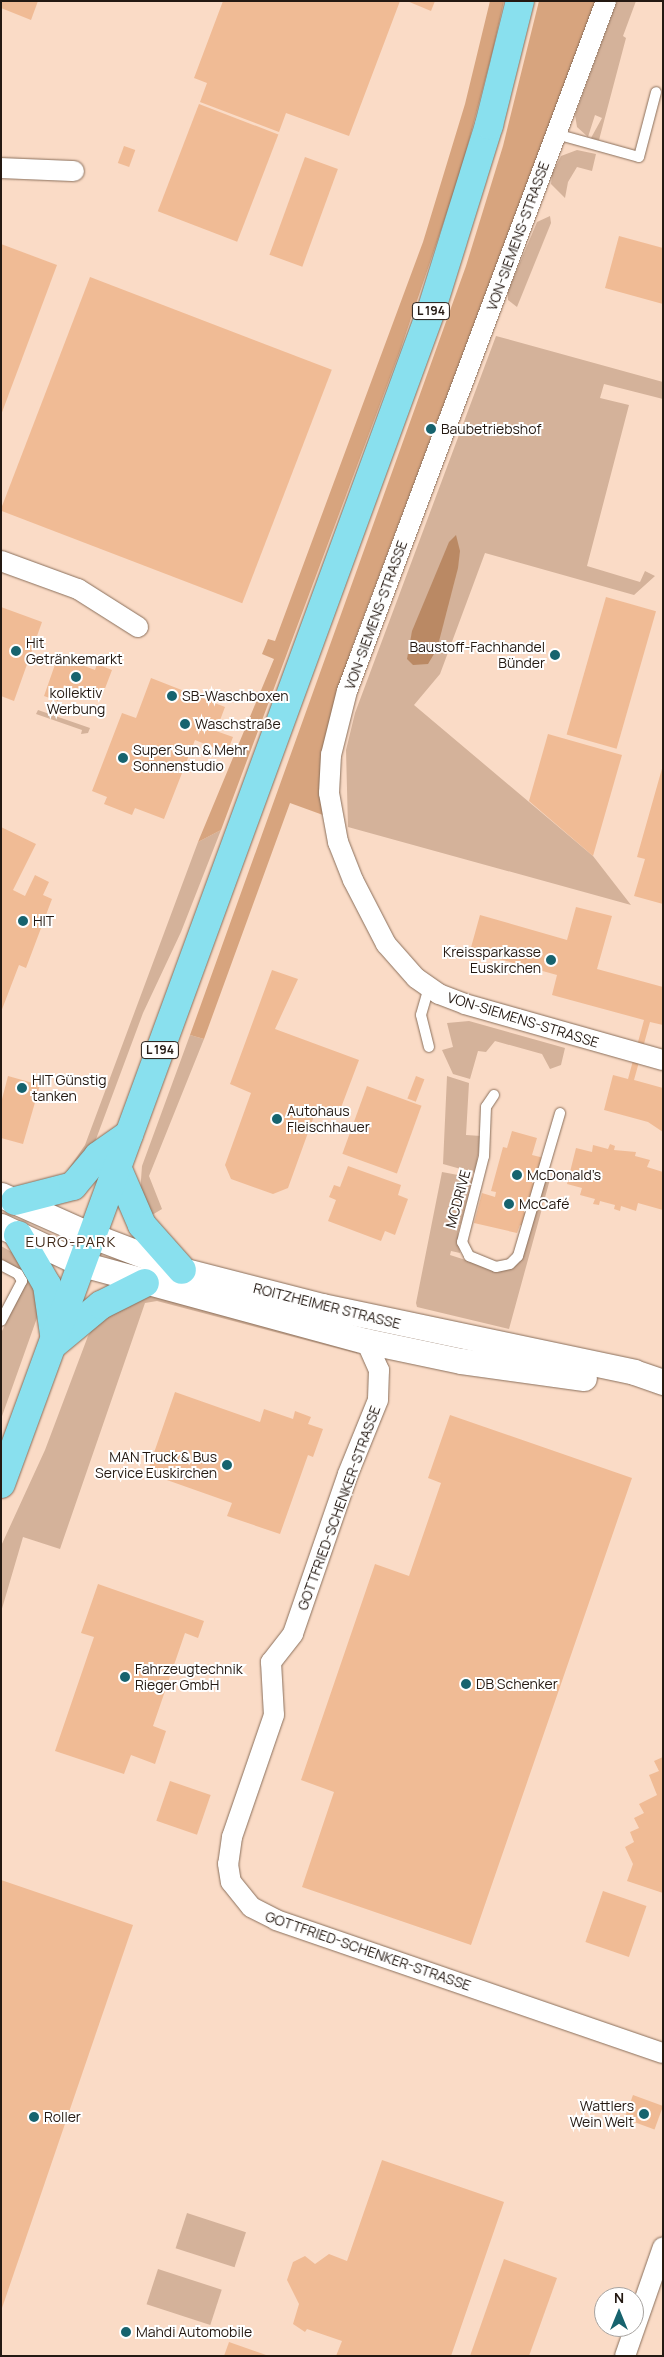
<!DOCTYPE html>
<html>
<head>
<meta charset="utf-8">
<style>
	body { margin:0 }
	#map { position:relative; width:664px; height:2357px; overflow:hidden; background:#fadbc6; font-family:Manrope,sans-serif }
	div>[style] { position:absolute }
	[style*='--x'] { left:calc(var(--x)*1px); top:calc(var(--y)*1px); width:calc(var(--w)*1px); rotate:calc(var(--a)*1deg) }
	.green>* { inset:0; background:#d4b29a; transform-origin:0 0 }
	.forest>* { inset:0; background:#d7a47e }
	.water>* { inset:0; background:#ba8964 }
	.building>* { inset:0; background:#f0bb95; transform-origin:0 0 }
	.roads { filter:drop-shadow(0 0 1px #8a6f5b) drop-shadow(0 0 1px #8a6f5b) }
	.service>* { height:10px; margin:-5px; padding:0 5px; transform-origin:5px; border-radius:5px; background:#fff }
	.minor>* { height:20px; margin:-10px; padding:0 10px; transform-origin:10px; border-radius:10px; background:#fff }
	.tertiary>* { height:25px; margin:-12.5px; padding:0 12.5px; transform-origin:12.5px; border-radius:12.5px; background:#fff }
	.primary>* { height:28px; margin:-14px; padding:0 14px; transform-origin:14px; border-radius:14px; background:#89e0ee }
	.dots>* { width:14px; height:14px; translate:-50% -50%; box-sizing:border-box; border:2px solid #fff; border-radius:50% }
	span { translate:-50% -50%; white-space:nowrap; text-align:center; line-height:1.15; -webkit-text-stroke:4px #fff; paint-order:stroke }
	.shield-label span { padding:1px 4px; background:#fff; border:1px solid; border-radius:4px; -webkit-text-stroke-width:0 }
	.shield-label { font-size:12px; color:#241912; font-weight:700 }
	.street-label { font-size:14px; color:#241912 }
	.poi-label { font-size:14px; color:#241912 }
	.left { translate:0 -50%; text-align:left }
	.right { translate:-100% -50%; text-align:right }
	.neighbourhood-label { font-size:15px; color:#402918; letter-spacing:1px }
	.frame { position:absolute; inset:0; border:2px solid #241912; pointer-events:none }
	.north { position:absolute; left:594px; top:2287px; width:50px; height:50px; box-sizing:border-box; background:#fff; border:1px solid #a7a3a0; border-radius:50%; rotate:0deg; font-size:14px; font-weight:700; line-height:20px; text-align:center; color:#241912 }
	.north::after { content:''; display:block; margin:auto; width:18px; height:22px; background:#17636e; clip-path:polygon(50% 0,100% 100%,50% 72%,0 100%) }
</style>
</head>
<body>
<div id="map">
	<div class="green">
		<div style="clip-path:polygon(617px 1px,636px 1px,623px 36px,626px 38px,599px 140px,591px 138px,602px 118px,595px 115px,588px 137px,577px 127px,575px 115px)"></div>
		<div style="clip-path:polygon(577px 150px,596px 154px,592px 171px,577px 167px,568px 182px,565px 198px,551px 184px,552px 174px,561px 156px)"></div>
		<div style="clip-path:polygon(550px 216px,551px 223px,517px 307px,508px 300px,508px 291px,537px 222px)"></div>
		<div style="clip-path:polygon(496px 336px,663px 382px,663px 399px,604px 384px,600px 398px,629px 405px,587px 566px,640px 582px,645px 571px,655px 576px,634px 595px,485px 553px,440px 674px,414px 705px,593px 856px,631px 905px,348px 827px,346px 750px,355px 713px)"></div>
		<div style="clip-path:polygon(38px 710px,90px 728px,88px 733px,81px 734px,82px 730px,36px 714px)"></div>
		<div style="clip-path:polygon(221px 830px,181px 932px,143px 1013px,92px 1150px,71px 1177px,67px 1171px,85px 1145px,198px 842px)"></div>
		<div style="clip-path:polygon(469px 1021px,565px 1048px,561px 1065px,550px 1069px,542px 1054px,495px 1041px,486px 1052px,478px 1051px,470px 1079px,453px 1074px,442px 1050px,453px 1047px,447px 1023px)"></div>
		<div style="clip-path:polygon(190px 1035px,204px 1039px,149px 1176px,162px 1209px,147px 1218px,140px 1193px,142px 1166px)"></div>
		<div style="clip-path:polygon(447px 1076px,469px 1083px,466px 1135px,481px 1136px,475px 1173px,443px 1164px)"></div>
		<div style="clip-path:polygon(442px 1172px,474px 1178px,458px 1233px,460px 1253px,451px 1251px,450px 1255px,500px 1271px,512px 1268px,546px 1173px,552px 1172px,509px 1329px,417px 1307px,416px 1303px)"></div>
		<div style="clip-path:polygon(1px 1246px,17px 1255px,33px 1274px,38px 1315px,1px 1419px,1px 1333px,28px 1279px,24px 1272px,1px 1259px)"></div>
		<div style="clip-path:polygon(153px 1296px,354px 1349px,359px 1354px,157px 1301px,145px 1303px,60px 1549px,23px 1537px,1px 1612px,1px 1546px,45px 1450px,88px 1336px,96px 1323px,136px 1297px)"></div>
		<div style="left:187px;top:2213px;width:62px;height:37px;rotate:18deg"></div>
		<div style="left:158px;top:2269px;width:67px;height:37px;rotate:18deg"></div>
	</div>
	<div class="forest">
		<div style="clip-path:polygon(490px 1px,504px 1px,493px 50px,461px 171px,400px 351px,221px 830px,198px 842px,274px 659px,262px 654px,268px 639px,275px 641px,423px 242px,465px 104px)"></div>
		<div style="clip-path:polygon(539px 1px,596px 1px,351px 650px,322px 751px,323px 815px,290px 803px,204px 1039px,190px 1035px,466px 266px,503px 146px)"></div>
	</div>
	<div class="water">
		<div style="clip-path:polygon(456px 535px,460px 551px,458px 568px,437px 649px,428px 664px,413px 665px,407px 659px,412px 631px,449px 542px)"></div>
	</div>
	<div class="building">
		<div style="clip-path:polygon(1px 1px,38px 1px,31px 20px,1px 8px)"></div>
		<div style="clip-path:polygon(223px 1px,400px 1px,349px 136px,286px 113px,279px 132px,200px 102px,207px 83px,194px 78px)"></div>
		<div style="clip-path:polygon(407px 1px,435px 1px,431px 11px)"></div>
		<div style="left:199px;top:104px;width:85px;height:115px;rotate:21deg"></div>
		<div style="left:124px;top:146px;width:12px;height:18px;rotate:20deg"></div>
		<div style="left:305px;top:157px;width:35px;height:104px;rotate:20deg"></div>
		<div style="clip-path:polygon(619px 236px,663px 248px,663px 304px,605px 288px)"></div>
		<div style="clip-path:polygon(1px 244px,57px 265px,1px 415px)"></div>
		<div style="left:90px;top:277px;width:259px;height:250px;rotate:21deg"></div>
		<div style="left:606px;top:597px;width:52px;height:143px;rotate:16deg"></div>
		<div style="clip-path:polygon(1px 607px,42px 622px,14px 701px,1px 696px)"></div>
		<div style="clip-path:polygon(58px 656px,95px 670px,97px 664px,112px 670px,101px 699px,64px 685px,58px 701px,44px 696px)"></div>
		<div style="clip-path:polygon(151px 678px,225px 707px,216px 731px,233px 737px,227px 753px,195px 740px,164px 819px,135px 808px,132px 815px,104px 804px,107px 797px,92px 791px,122px 713px,136px 718px)"></div>
		<div style="clip-path:polygon(548px 734px,622px 755px,593px 856px,529px 801px)"></div>
		<div style="clip-path:polygon(663px 765px,663px 904px,634px 896px,645px 859px,637px 857px)"></div>
		<div style="clip-path:polygon(1px 827px,36px 844px,13px 890px,25px 896px,35px 875px,49px 882px,43px 895px,52px 899px,26px 968px,19px 965px,1px 1012px)"></div>
		<div style="clip-path:polygon(576px 907px,612px 916px,597px 969px,663px 987px,663px 1025px,650px 1022px,634px 1080px,663px 1088px,663px 1132px,648px 1122px,604px 1110px,613px 1075px,628px 1079px,644px 1020px,552px 995px,557px 975px,470px 951px,480px 915px,567px 940px)"></div>
		<div style="clip-path:polygon(272px 970px,298px 979px,275px 1029px,359px 1060px,339px 1113px,318px 1105px,288px 1188px,273px 1194px,231px 1179px,225px 1165px,251px 1093px,230px 1084px)"></div>
		<div style="clip-path:polygon(8px 1076px,40px 1085px,23px 1144px,1px 1138px,1px 1103px)"></div>
		<div style="left:416px;top:1076px;width:9px;height:24px;rotate:21deg"></div>
		<div style="left:367px;top:1086px;width:58px;height:72px;rotate:20deg"></div>
		<div style="clip-path:polygon(512px 1131px,537px 1138px,532px 1155px,544px 1158px,525px 1226px,520px 1225px,517px 1233px,474px 1223px,482px 1193px,495px 1197px,496px 1192px,491px 1191px,503px 1147px,507px 1148px)"></div>
		<div style="clip-path:polygon(610px 1144px,615px 1146px,614px 1150px,636px 1152px,635px 1156px,650px 1160px,647px 1167px,663px 1172px,663px 1210px,638px 1203px,636px 1211px,621px 1206px,620px 1211px,614px 1209px,615px 1205px,600px 1201px,599px 1205px,593px 1204px,595px 1199px,580px 1195px,582px 1188px,567px 1184px,576px 1148px,592px 1152px,593px 1145px,608px 1149px)"></div>
		<div style="clip-path:polygon(348px 1166px,401px 1185px,398px 1195px,408px 1199px,395px 1235px,385px 1231px,381px 1241px,328px 1221px,336px 1200px,329px 1197px,334px 1185px,340px 1187px)"></div>
		<div style="clip-path:polygon(175px 1392px,260px 1422px,264px 1409px,293px 1419px,295px 1411px,311px 1417px,308px 1424px,323px 1429px,313px 1457px,308px 1455px,280px 1534px,227px 1516px,232px 1503px,147px 1473px)"></div>
		<div style="clip-path:polygon(450px 1415px,632px 1478px,471px 1945px,302px 1887px,334px 1792px,301px 1780px,375px 1564px,409px 1576px,441px 1483px,428px 1478px)"></div>
		<div style="clip-path:polygon(98px 1584px,204px 1621px,198px 1638px,185px 1633px,153px 1726px,166px 1731px,155px 1764px,131px 1755px,124px 1774px,55px 1751px,94px 1637px,81px 1633px)"></div>
		<div style="clip-path:polygon(663px 1757px,663px 1893px,627px 1881px,633px 1864px,625px 1847px,634px 1842px,630px 1832px,639px 1828px,634px 1818px,644px 1813px,639px 1804px,657px 1795px,649px 1775px,659px 1771px,654px 1761px)"></div>
		<div style="left:170px;top:1781px;width:43px;height:42px;rotate:19deg"></div>
		<div style="clip-path:polygon(1px 1880px,133px 1925px,2px 2308px,1px 2308px)"></div>
		<div style="left:603px;top:1891px;width:46px;height:54px;rotate:19deg"></div>
		<div style="left:633px;top:2095px;width:32px;height:25px;rotate:20deg"></div>
		<div style="clip-path:polygon(382px 2160px,504px 2202px,451px 2356px,336px 2356px,342px 2341px,307px 2329px,305px 2332px,293px 2324px,299px 2304px,287px 2280px,293px 2262px,305px 2256px,315px 2264px,329px 2254px,347px 2261px)"></div>
		<div style="clip-path:polygon(504px 2259px,557px 2278px,529px 2356px,470px 2356px)"></div>
		<div style="clip-path:polygon(229px 2342px,266px 2355px,266px 2356px,224px 2356px)"></div>
	</div>
	<div class="roads">
		<div class="service">
			<div style="--x:556;--y:134;--w:86;--a:15.5"></div>
			<div style="--x:639;--y:157;--w:67;--a:-75.3"></div>
			<div style="--x:429;--y:987;--w:29;--a:106"></div>
			<div style="--x:421;--y:1015;--w:33;--a:76"></div>
			<div style="--x:494;--y:1095;--w:14;--a:124"></div>
			<div style="--x:486;--y:1107;--w:49;--a:92.3"></div>
			<div style="--x:484;--y:1156;--w:89;--a:104.3"></div>
			<div style="--x:462;--y:1242;--w:16;--a:63"></div>
			<div style="--x:469;--y:1256;--w:29;--a:22"></div>
			<div style="--x:496;--y:1267;--w:14;--a:-12"></div>
			<div style="--x:510;--y:1264;--w:11;--a:-45"></div>
			<div style="--x:518;--y:1256;--w:149;--a:-73.6"></div>
			<div style="--x:1;--y:1265;--w:19;--a:28"></div>
			<div style="--x:18;--y:1274;--w:8;--a:60"></div>
			<div style="--x:22;--y:1281;--w:45;--a:117.7"></div>
		</div>
		<div class="minor">
			<div style="--x:606;--y:1;--w:737;--a:110.57"></div>
			<div style="--x:347;--y:691;--w:66;--a:104"></div>
			<div style="--x:331;--y:755;--w:38;--a:93"></div>
			<div style="--x:329;--y:793;--w:50;--a:79.6"></div>
			<div style="--x:338;--y:842;--w:41;--a:68.5"></div>
			<div style="--x:353;--y:880;--w:72;--a:62.7"></div>
			<div style="--x:386;--y:944;--w:45;--a:48.6"></div>
			<div style="--x:416;--y:978;--w:28;--a:35"></div>
			<div style="--x:439;--y:994;--w:28;--a:21"></div>
			<div style="--x:465;--y:1004;--w:206;--a:15.8"></div>
			<div style="--x:1;--y:168;--w:73;--a:2.4"></div>
			<div style="--x:1;--y:561;--w:82;--a:20"></div>
			<div style="--x:78;--y:589;--w:71;--a:32.3"></div>
			<div style="--x:366;--y:1341;--w:32;--a:66"></div>
			<div style="--x:379;--y:1370;--w:30;--a:92"></div>
			<div style="--x:378;--y:1400;--w:80;--a:112.1"></div>
			<div style="--x:348;--y:1474;--w:169;--a:109"></div>
			<div style="--x:293;--y:1634;--w:36;--a:128"></div>
			<div style="--x:271;--y:1662;--w:53;--a:86.8"></div>
			<div style="--x:274;--y:1715;--w:129;--a:109"></div>
			<div style="--x:232;--y:1837;--w:27;--a:98"></div>
			<div style="--x:228;--y:1864;--w:18;--a:81"></div>
			<div style="--x:231;--y:1882;--w:32;--a:51"></div>
			<div style="--x:251;--y:1907;--w:28;--a:27"></div>
			<div style="--x:276;--y:1920;--w:409;--a:19"></div>
			<div style="--x:625;--y:2356;--w:115;--a:-70.8"></div>
		</div>
		<div class="tertiary">
			<div style="--x:1;--y:1195;--w:101;--a:24"></div>
			<div style="--x:93;--y:1236;--w:95;--a:20.9"></div>
			<div style="--x:182;--y:1270;--w:145;--a:14.4"></div>
			<div style="--x:322;--y:1306;--w:319;--a:11.9"></div>
			<div style="--x:634;--y:1372;--w:31;--a:19"></div>
			<div style="--x:1;--y:1226;--w:89;--a:25.1"></div>
			<div style="--x:82;--y:1264;--w:294;--a:15.2"></div>
			<div style="--x:366;--y:1341;--w:97;--a:11.9"></div>
			<div style="--x:461;--y:1361;--w:124;--a:7.9"></div>
		</div>
		<div class="primary">
			<div style="--x:117;--y:1167;--w:63;--a:66.7"></div>
			<div style="--x:142;--y:1225;--w:60;--a:48.4"></div>
			<div style="--x:15;--y:1201;--w:60;--a:-14.5"></div>
			<div style="--x:73;--y:1186;--w:39;--a:-50"></div>
			<div style="--x:98;--y:1156;--w:38;--a:-35"></div>
			<div style="--x:18;--y:1235;--w:58;--a:59.9"></div>
			<div style="--x:47;--y:1285;--w:49;--a:81.9"></div>
			<div style="--x:54;--y:1344;--w:61;--a:-39.7"></div>
			<div style="--x:101;--y:1305;--w:49;--a:-26.6"></div>
			<div style="--x:1;--y:1484;--w:1252;--a:-69.87"></div>
			<div style="--x:432;--y:308;--w:192;--a:-72.7"></div>
			<div style="--x:489;--y:125;--w:128;--a:-76"></div>
		</div>
	</div>
	<div class="dots">
		<div style="left:431px;top:429px;background:#17636e"></div>
		<div style="left:16px;top:651px;background:#17636e"></div>
		<div style="left:555px;top:655px;background:#17636e"></div>
		<div style="left:76px;top:677px;background:#17636e"></div>
		<div style="left:172px;top:696px;background:#17636e"></div>
		<div style="left:185px;top:724px;background:#17636e"></div>
		<div style="left:123px;top:758px;background:#17636e"></div>
		<div style="left:23px;top:921px;background:#17636e"></div>
		<div style="left:551px;top:960px;background:#17636e"></div>
		<div style="left:22px;top:1088px;background:#17636e"></div>
		<div style="left:277px;top:1119px;background:#17636e"></div>
		<div style="left:517px;top:1175px;background:#17636e"></div>
		<div style="left:509px;top:1204px;background:#17636e"></div>
		<div style="left:227px;top:1465px;background:#17636e"></div>
		<div style="left:125px;top:1677px;background:#17636e"></div>
		<div style="left:466px;top:1684px;background:#17636e"></div>
		<div style="left:644px;top:2114px;background:#17636e"></div>
		<div style="left:34px;top:2117px;background:#17636e"></div>
		<div style="left:126px;top:2332px;background:#17636e"></div>
	</div>
	<div class="shield-label">
		<span style="left:431px;top:311px">L 194</span>
		<span style="left:160px;top:1050px">L 194</span>
	</div>
	<div class="street-label">
		<span style="left:518px;top:236px;rotate:-70deg">VON-SIEMENS-STRASSE</span>
		<span style="left:376px;top:615px;rotate:-70deg">VON-SIEMENS-STRASSE</span>
		<span style="left:523px;top:1020px;rotate:17deg">VON-SIEMENS-STRASSE</span>
		<span style="left:458px;top:1199px;rotate:-75deg">MCDRIVE</span>
		<span style="left:327px;top:1306px;rotate:14deg">ROITZHEIMER STRASSE</span>
		<span style="left:339px;top:1508px;rotate:-70deg">GOTTFRIED-SCHENKER-STRASSE</span>
		<span style="left:368px;top:1951px;rotate:19deg">GOTTFRIED-SCHENKER-STRASSE</span>
	</div>
	<div class="poi-label">
		<span class="left" style="left:441px;top:429px">Baubetriebshof</span>
		<span class="left" style="left:26px;top:651px">Hit<br>Getränkemarkt</span>
		<span class="right" style="left:545px;top:655px">Baustoff-Fachhandel<br>Bünder</span>
		<span style="left:76px;top:701px">kollektiv<br>Werbung</span>
		<span class="left" style="left:182px;top:696px">SB-Waschboxen</span>
		<span class="left" style="left:195px;top:724px">Waschstraße</span>
		<span class="left" style="left:133px;top:758px">Super Sun &amp; Mehr<br>Sonnenstudio</span>
		<span class="left" style="left:33px;top:921px">HIT</span>
		<span class="right" style="left:541px;top:960px">Kreissparkasse<br>Euskirchen</span>
		<span class="left" style="left:32px;top:1088px">HIT Günstig<br>tanken</span>
		<span class="left" style="left:287px;top:1119px">Autohaus<br>Fleischhauer</span>
		<span class="left" style="left:527px;top:1175px">McDonald’s</span>
		<span class="left" style="left:519px;top:1204px">McCafé</span>
		<span class="right" style="left:217px;top:1465px">MAN Truck &amp; Bus<br>Service Euskirchen</span>
		<span class="left" style="left:135px;top:1677px">Fahrzeugtechnik<br>Rieger GmbH</span>
		<span class="left" style="left:476px;top:1684px">DB Schenker</span>
		<span class="right" style="left:634px;top:2114px">Wattlers<br>Wein Welt</span>
		<span class="left" style="left:44px;top:2117px">Roller</span>
		<span class="left" style="left:136px;top:2332px">Mahdi Automobile</span>
	</div>
	<div class="neighbourhood-label">
		<span style="left:71px;top:1242px">EURO-PARK</span>
	</div>
	<div class="frame"></div>
	<div class="north">N</div>
</div>
</body>
</html>
